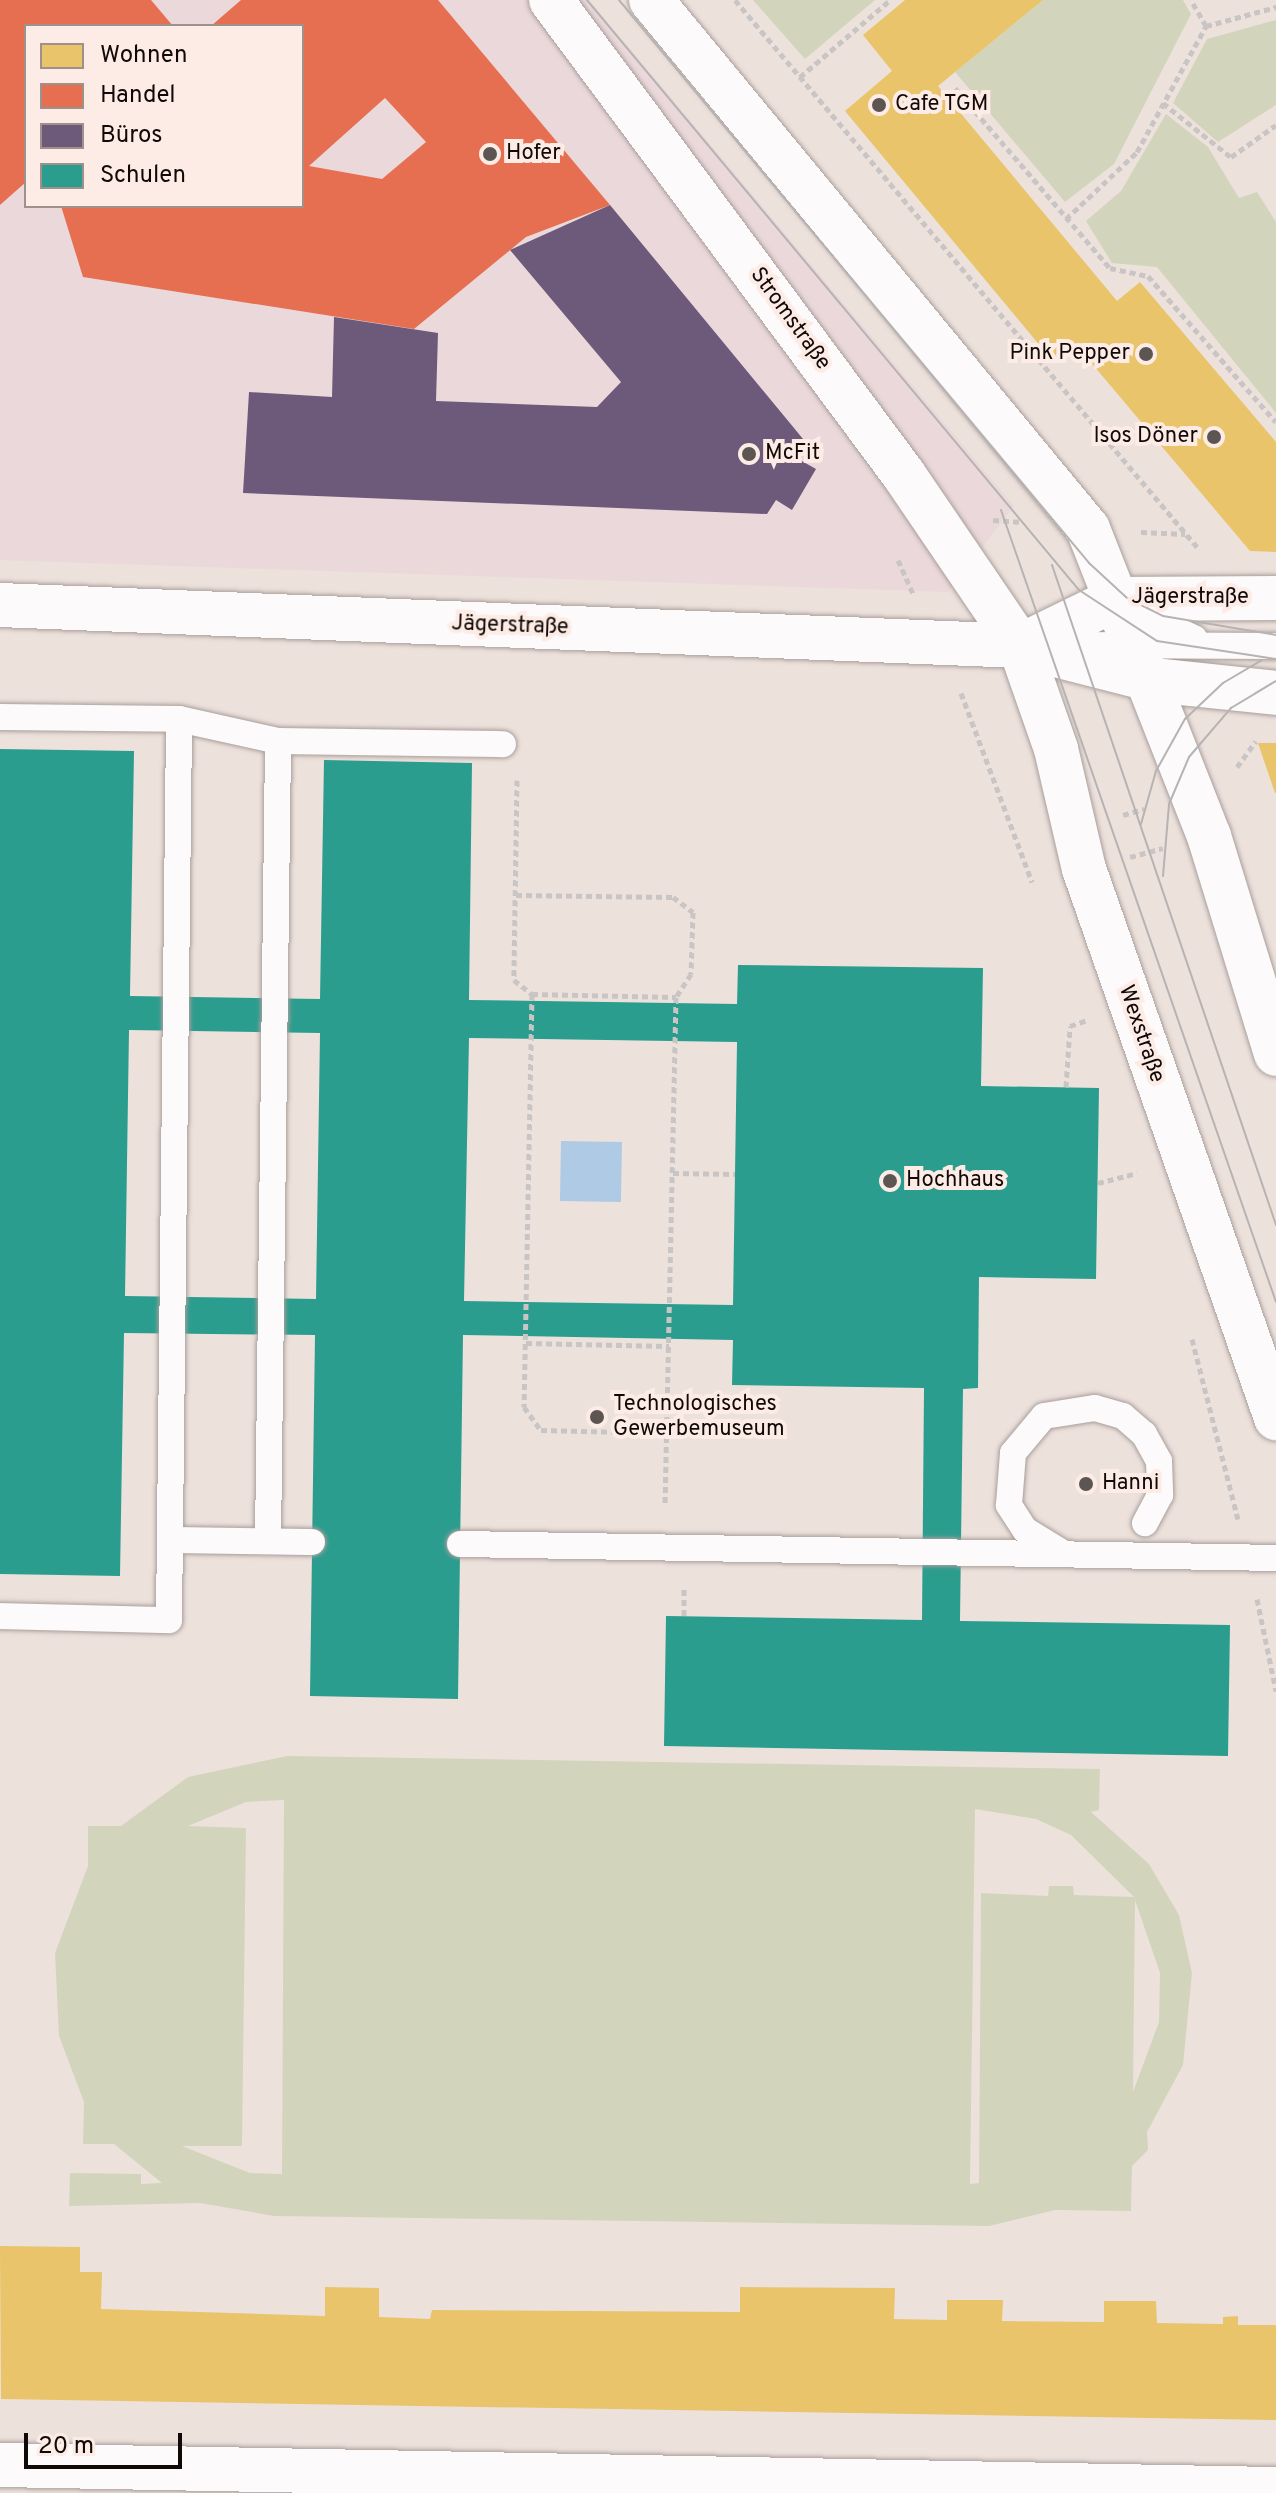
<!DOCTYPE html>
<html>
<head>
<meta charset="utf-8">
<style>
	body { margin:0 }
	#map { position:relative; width:1276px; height:2493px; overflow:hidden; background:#ede1dc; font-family:Overpass,sans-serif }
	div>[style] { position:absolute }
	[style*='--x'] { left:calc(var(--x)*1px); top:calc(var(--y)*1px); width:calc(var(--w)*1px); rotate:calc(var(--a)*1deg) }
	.commercial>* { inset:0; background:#ebd8db }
	.green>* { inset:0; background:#d2d5bc }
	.water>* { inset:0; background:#afcae4; transform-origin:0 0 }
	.homes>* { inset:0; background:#e9c46a }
	.shops>* { inset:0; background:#e76f51 }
	.offices>* { inset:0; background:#6d597a }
	.schools>* { inset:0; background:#2a9d8f }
	.path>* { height:5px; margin-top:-2.5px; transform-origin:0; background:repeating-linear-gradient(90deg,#c9c5c4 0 6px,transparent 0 10px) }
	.roads { filter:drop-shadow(0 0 2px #a89f9b) drop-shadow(0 0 2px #a89f9b) }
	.lane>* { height:26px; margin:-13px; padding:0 13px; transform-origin:13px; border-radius:13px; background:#fcfafa }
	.street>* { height:44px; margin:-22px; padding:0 22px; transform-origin:22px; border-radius:22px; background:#fcfafa }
	.secondary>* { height:44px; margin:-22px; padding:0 22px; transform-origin:22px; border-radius:22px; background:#fcfafa }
	.tram>* { height:2px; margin:-1px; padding:0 1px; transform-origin:1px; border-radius:1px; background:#b6b3b2 }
	.dots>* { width:22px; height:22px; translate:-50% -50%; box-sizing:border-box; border:4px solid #fdece5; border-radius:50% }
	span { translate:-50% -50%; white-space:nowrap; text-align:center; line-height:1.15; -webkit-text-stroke:8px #fdece5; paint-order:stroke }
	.poi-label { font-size:22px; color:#100907 }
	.left { translate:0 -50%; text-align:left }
	.right { translate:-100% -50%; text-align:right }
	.street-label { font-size:22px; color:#100907 }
	.legend { position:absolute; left:24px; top:24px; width:280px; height:184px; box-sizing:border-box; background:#fdece5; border:2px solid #9e918c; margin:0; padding:10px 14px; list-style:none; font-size:24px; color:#100907 }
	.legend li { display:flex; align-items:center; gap:16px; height:40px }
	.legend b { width:40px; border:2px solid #9e918c }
	.scale { position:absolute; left:24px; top:2433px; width:158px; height:36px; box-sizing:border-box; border:4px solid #100907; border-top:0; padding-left:10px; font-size:24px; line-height:28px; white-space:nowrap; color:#100907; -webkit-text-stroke:6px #fdece5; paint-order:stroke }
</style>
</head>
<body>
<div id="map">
	<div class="commercial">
		<div style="clip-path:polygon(evenodd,0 0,589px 0,1014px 506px,948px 592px,0 560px,0 0,26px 26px,302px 26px,302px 206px,26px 206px,26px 26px)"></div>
	</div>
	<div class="green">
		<div style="clip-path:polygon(753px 0,875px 0,805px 59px)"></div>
		<div style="clip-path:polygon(1043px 0,1183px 0,1191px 14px,1114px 164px,1065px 202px,955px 72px)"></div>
		<div style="clip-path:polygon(1276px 20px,1276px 105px,1218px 142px,1173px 103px,1207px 39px)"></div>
		<div style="clip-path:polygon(1166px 114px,1208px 147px,1239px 198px,1257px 192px,1276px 222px,1276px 413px,1157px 267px,1112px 263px,1086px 221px,1121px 191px)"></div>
		<div style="clip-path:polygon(evenodd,287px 1756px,1100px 1769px,1099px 1810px,1091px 1812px,1149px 1864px,1179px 1915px,1192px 1973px,1183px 2065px,1147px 2132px,1148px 2150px,1132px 2166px,1131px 2211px,1055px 2210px,989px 2226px,274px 2216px,200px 2203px,69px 2206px,70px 2173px,141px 2174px,141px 2184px,162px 2183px,114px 2144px,83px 2144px,84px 2102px,59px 2036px,55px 1953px,88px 1866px,88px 1826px,121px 1826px,188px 1777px,287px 1756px,284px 1800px,282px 2174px,250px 2173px,182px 2146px,242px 2146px,246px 1828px,188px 1826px,246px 1802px,284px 1800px,287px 1756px,975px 1809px,1036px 1819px,1071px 1835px,1134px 1897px,1074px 1895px,1073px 1886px,1049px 1886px,1048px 1896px,981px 1893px,979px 2183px,970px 2184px,975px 1809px,287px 1756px,1135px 1900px,1160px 1973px,1159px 2022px,1133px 2092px,1135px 1900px)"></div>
	</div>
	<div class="water">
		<div style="left:561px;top:1141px;width:61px;height:60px;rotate:1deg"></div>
	</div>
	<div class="homes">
		<div style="clip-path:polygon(905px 0,1043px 0,938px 86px,1117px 301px,1140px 282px,1276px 442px,1276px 552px,1250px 551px,1072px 340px,1051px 359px,845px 111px,892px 71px,863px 35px)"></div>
		<div style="clip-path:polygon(1258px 743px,1276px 743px,1276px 793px,1275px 793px)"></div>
		<div style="clip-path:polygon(0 2246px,80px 2247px,80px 2272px,102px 2272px,101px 2309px,325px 2316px,325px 2287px,379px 2288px,379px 2317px,430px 2319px,432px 2310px,740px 2312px,740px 2287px,895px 2288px,894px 2319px,947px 2320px,947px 2300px,1003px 2300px,1002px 2321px,1104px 2322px,1104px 2301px,1156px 2301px,1157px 2323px,1223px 2324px,1223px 2317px,1238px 2316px,1238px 2325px,1276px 2325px,1276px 2420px,1px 2399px)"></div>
	</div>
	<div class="shops">
		<div style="clip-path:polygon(0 0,151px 0,173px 26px,26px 26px,26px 182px,0 205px)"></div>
		<div style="clip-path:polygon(evenodd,241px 0,438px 0,610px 205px,526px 237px,414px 329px,83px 277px,61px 206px,302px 206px,302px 26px,211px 26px,241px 0,385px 98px,426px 142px,382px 179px,309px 166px,385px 98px)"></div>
	</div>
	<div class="offices">
		<div style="clip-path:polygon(610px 205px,808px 445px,800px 460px,816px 469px,792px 510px,776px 500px,767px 514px,243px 493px,249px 392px,332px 397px,334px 317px,438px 333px,436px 401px,597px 407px,621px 382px,510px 250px)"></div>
	</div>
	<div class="schools">
		<div style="clip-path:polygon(evenodd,0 749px,134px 751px,130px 996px,320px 999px,324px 760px,472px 763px,469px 1000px,737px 1004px,738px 965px,983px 968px,981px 1086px,1099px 1088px,1096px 1279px,979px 1277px,978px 1388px,963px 1389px,960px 1621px,1230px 1625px,1228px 1756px,664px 1746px,666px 1616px,922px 1620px,924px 1388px,732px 1385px,733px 1340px,463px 1335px,458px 1699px,310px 1696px,315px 1335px,124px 1333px,120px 1576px,0 1574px,0 749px,129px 1030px,320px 1033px,316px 1299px,125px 1296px,129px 1030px,0 749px,469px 1038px,737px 1042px,733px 1305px,464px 1301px,469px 1038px)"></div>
	</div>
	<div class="path">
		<div style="--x:735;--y:0;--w:717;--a:49.81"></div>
		<div style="--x:1206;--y:26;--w:73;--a:-15.2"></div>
		<div style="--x:800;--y:77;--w:118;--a:-40.5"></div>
		<div style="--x:955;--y:88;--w:238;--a:49.3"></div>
		<div style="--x:1110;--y:268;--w:39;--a:12"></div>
		<div style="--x:1148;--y:276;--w:194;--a:48.8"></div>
		<div style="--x:1163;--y:103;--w:87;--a:38.5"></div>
		<div style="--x:1231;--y:157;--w:55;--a:-35.4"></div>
		<div style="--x:1066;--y:219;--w:98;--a:-43.3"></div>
		<div style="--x:1137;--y:152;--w:144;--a:-61.3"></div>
		<div style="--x:1206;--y:26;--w:30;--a:-120"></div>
		<div style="--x:993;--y:520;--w:26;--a:4"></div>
		<div style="--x:1141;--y:532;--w:44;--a:2.6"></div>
		<div style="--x:898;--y:560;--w:37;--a:66"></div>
		<div style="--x:961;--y:693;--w:202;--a:69.4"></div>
		<div style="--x:1237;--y:767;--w:32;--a:-54"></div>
		<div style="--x:517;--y:780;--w:200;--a:90.9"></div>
		<div style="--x:514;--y:980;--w:23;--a:38"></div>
		<div style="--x:532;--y:994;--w:144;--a:1.2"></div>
		<div style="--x:1123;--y:815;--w:22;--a:-16"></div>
		<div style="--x:1130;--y:857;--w:34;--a:-15"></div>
		<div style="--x:516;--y:895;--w:157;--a:0.7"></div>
		<div style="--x:673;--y:897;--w:25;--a:37"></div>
		<div style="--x:693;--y:912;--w:62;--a:91.8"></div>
		<div style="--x:691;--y:974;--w:27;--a:123"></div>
		<div style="--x:676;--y:997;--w:509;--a:91.24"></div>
		<div style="--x:532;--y:994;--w:413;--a:91.1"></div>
		<div style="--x:524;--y:1407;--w:29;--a:54"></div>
		<div style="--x:541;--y:1430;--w:125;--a:1.4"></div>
		<div style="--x:1066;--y:1087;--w:61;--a:-86.2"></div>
		<div style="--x:1070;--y:1026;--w:18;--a:-19"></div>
		<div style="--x:673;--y:1173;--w:62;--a:0.9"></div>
		<div style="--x:1098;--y:1183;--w:40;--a:-14.4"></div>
		<div style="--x:1192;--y:1339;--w:186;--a:75.7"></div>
		<div style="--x:526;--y:1343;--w:143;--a:1.2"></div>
		<div style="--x:684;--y:1589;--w:27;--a:90"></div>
		<div style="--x:1257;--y:1599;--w:94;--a:78.3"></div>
	</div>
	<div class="roads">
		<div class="lane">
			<div style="--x:1121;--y:604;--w:81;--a:25"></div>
			<div style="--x:1071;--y:645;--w:205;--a:0.3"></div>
			<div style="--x:0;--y:717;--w:179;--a:0.6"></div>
			<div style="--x:179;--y:719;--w:101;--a:12.5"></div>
			<div style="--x:278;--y:741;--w:225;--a:0.8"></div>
			<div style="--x:170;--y:1540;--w:142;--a:0.8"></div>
			<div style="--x:268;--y:1541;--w:800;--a:-89.28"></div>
			<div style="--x:460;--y:1544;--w:816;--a:0.98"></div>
			<div style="--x:1063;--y:1553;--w:44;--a:-148.8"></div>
			<div style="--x:1025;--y:1530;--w:30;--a:-123"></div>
			<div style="--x:1009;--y:1505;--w:52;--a:-85.6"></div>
			<div style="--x:1013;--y:1453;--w:48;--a:-50"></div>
			<div style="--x:1044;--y:1416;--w:52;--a:-8.9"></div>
			<div style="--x:1095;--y:1408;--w:29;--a:16"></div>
			<div style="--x:1123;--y:1416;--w:28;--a:41"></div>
			<div style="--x:1144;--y:1434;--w:31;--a:61"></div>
			<div style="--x:1159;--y:1461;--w:34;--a:88"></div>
			<div style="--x:1160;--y:1495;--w:32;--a:118"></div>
			<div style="--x:0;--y:1616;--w:169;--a:1.4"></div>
			<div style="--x:169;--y:1620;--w:901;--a:-89.36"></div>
		</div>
		<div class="street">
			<div style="--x:0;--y:2465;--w:1276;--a:1.08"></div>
		</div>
		<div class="secondary">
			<div style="--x:551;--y:0;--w:592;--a:53.38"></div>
			<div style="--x:904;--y:475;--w:207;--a:55.8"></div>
			<div style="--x:1020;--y:646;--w:109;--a:70.7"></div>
			<div style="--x:1056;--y:749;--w:123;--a:76.9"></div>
			<div style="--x:1084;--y:869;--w:582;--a:70.72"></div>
			<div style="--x:651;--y:0;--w:686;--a:50.44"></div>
			<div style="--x:1088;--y:529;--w:330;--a:68.5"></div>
			<div style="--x:1209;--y:836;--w:228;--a:72.9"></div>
			<div style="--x:0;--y:605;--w:1021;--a:2.3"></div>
			<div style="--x:1020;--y:646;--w:137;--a:14.3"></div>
			<div style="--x:1153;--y:680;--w:124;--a:6"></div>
			<div style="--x:1020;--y:646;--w:107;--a:-26.1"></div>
			<div style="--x:1116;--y:599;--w:160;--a:-0.4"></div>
		</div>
	</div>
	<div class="tram">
		<div style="--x:587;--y:0;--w:768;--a:50.18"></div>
		<div style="--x:1079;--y:590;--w:93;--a:33.2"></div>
		<div style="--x:1157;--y:641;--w:120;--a:8.6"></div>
		<div style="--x:619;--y:0;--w:733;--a:50.14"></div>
		<div style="--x:1089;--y:563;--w:52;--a:42.6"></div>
		<div style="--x:1127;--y:598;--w:40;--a:26.6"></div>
		<div style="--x:1163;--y:616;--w:115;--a:9.5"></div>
		<div style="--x:1001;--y:510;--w:838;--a:70.85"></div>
		<div style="--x:1052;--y:565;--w:697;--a:71.25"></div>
		<div style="--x:1141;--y:824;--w:55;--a:-74.2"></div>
		<div style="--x:1156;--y:771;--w:60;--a:-60.9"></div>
		<div style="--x:1185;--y:719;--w:52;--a:-43.5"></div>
		<div style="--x:1223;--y:683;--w:45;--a:-30.5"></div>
		<div style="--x:1163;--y:876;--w:72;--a:-85.2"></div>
		<div style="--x:1169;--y:804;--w:51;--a:-66.9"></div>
		<div style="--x:1189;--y:757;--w:65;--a:-49.4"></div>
		<div style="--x:1231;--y:708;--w:52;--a:-31"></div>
	</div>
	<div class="dots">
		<div style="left:879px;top:105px;background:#5d5552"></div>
		<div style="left:490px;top:154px;background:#5d5552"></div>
		<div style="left:1146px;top:354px;background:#5d5552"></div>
		<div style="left:1214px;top:437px;background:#5d5552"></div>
		<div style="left:749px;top:454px;background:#5d5552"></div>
		<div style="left:890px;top:1181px;background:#5d5552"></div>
		<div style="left:597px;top:1417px;background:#5d5552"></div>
		<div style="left:1086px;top:1484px;background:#5d5552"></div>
	</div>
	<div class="poi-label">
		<span class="left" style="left:895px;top:105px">Cafe TGM</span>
		<span class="left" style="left:506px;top:154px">Hofer</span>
		<span class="right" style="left:1130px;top:354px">Pink Pepper</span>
		<span class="right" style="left:1198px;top:437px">Isos Döner</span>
		<span class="left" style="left:765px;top:454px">McFit</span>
		<span class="left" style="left:906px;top:1181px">Hochhaus</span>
		<span class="left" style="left:613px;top:1417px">Technologisches<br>Gewerbemuseum</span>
		<span class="left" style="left:1102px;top:1484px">Hanni</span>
	</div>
	<div class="street-label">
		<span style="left:790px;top:319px;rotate:54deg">Stromstraße</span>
		<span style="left:1190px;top:598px">Jägerstraße</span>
		<span style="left:510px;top:626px;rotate:2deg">Jägerstraße</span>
		<span style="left:1141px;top:1034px;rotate:71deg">Wexstraße</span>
	</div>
	<ul class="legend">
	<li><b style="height:22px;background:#e9c46a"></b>Wohnen</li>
	<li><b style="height:22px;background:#e76f51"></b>Handel</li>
	<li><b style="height:22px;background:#6d597a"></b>Büros</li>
	<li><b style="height:22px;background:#2a9d8f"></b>Schulen</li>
	</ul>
	<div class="scale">20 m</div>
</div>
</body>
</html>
